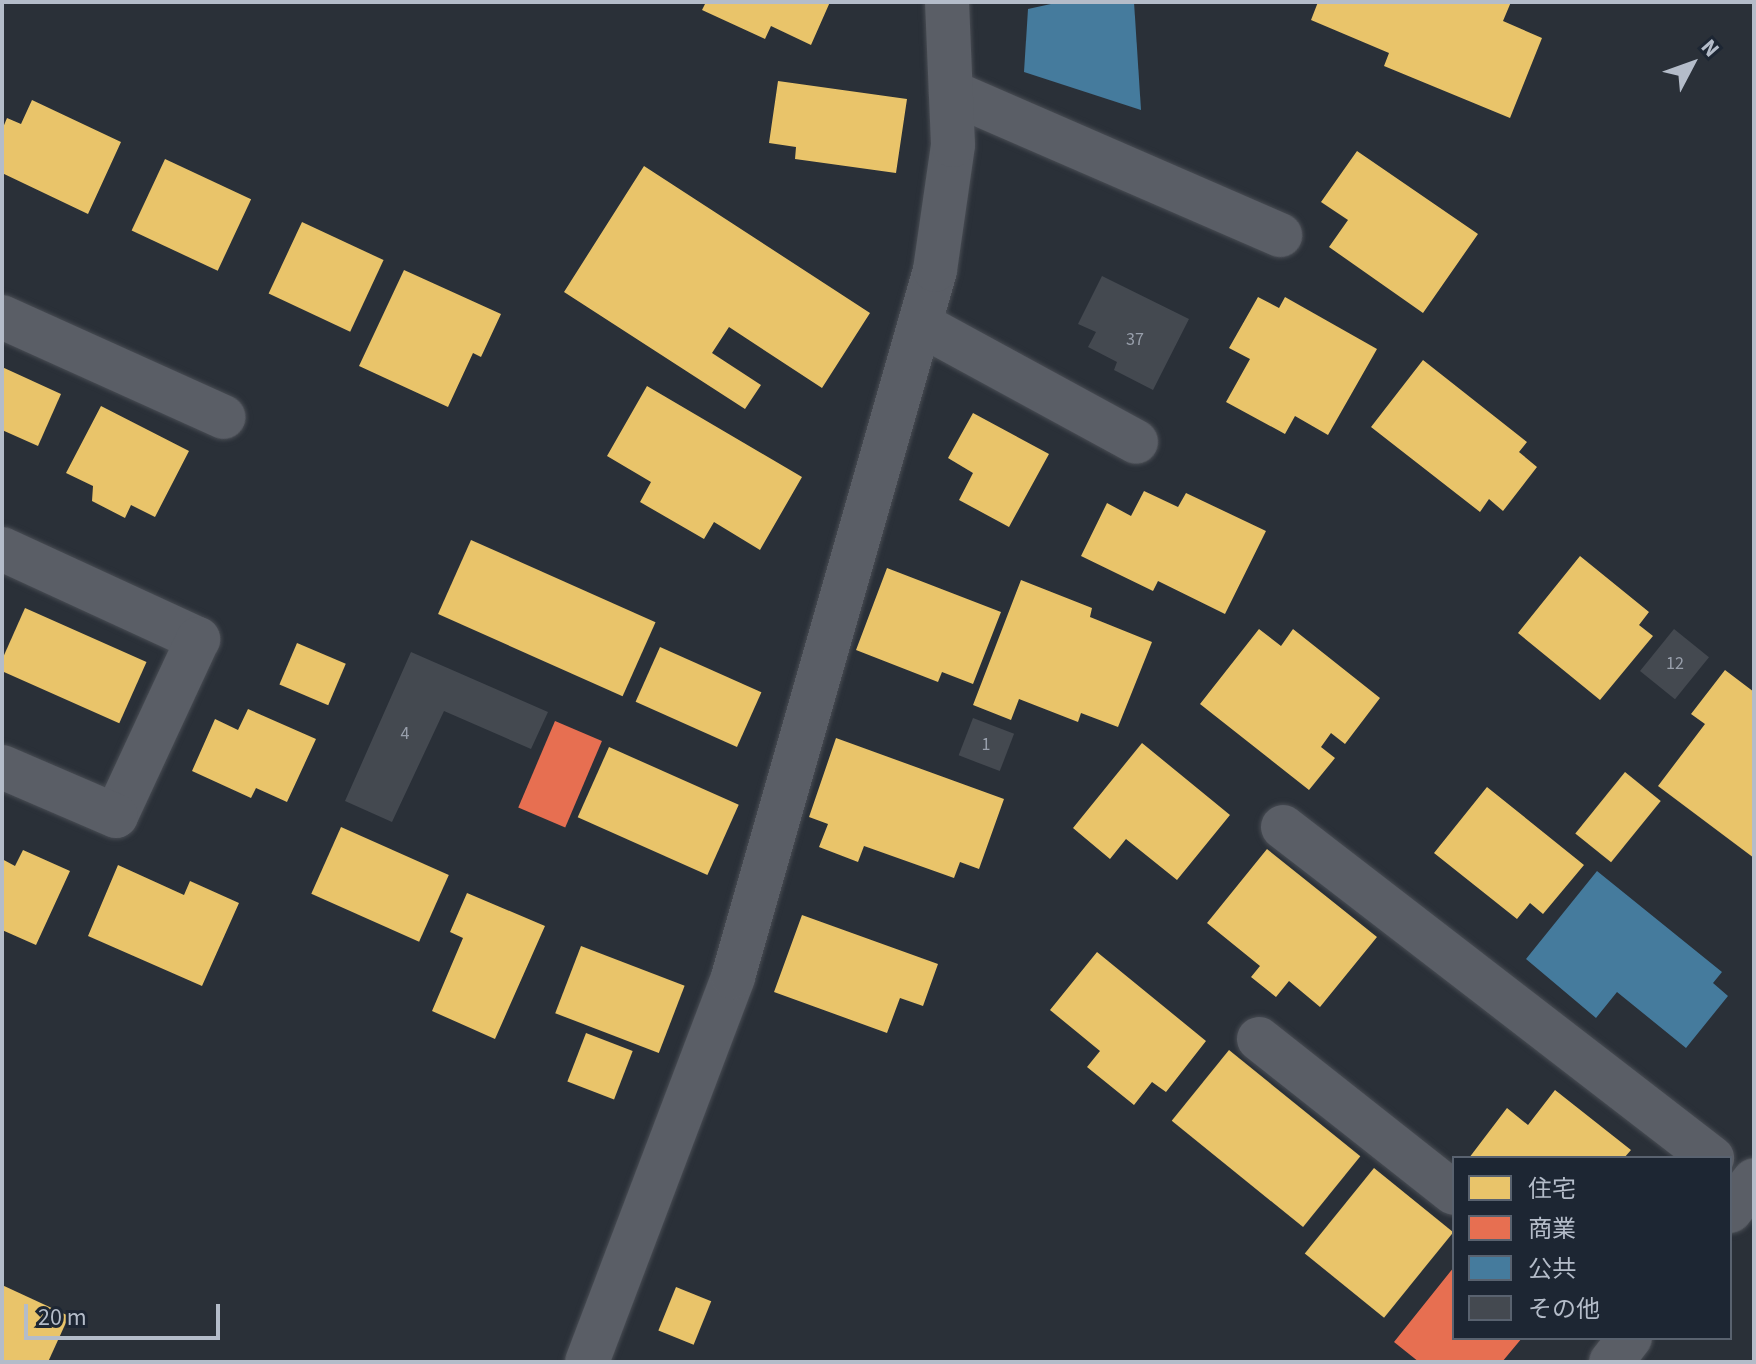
<!DOCTYPE html>
<html>
<head>
<meta charset="utf-8">
<style>
	body { margin:0 }
	#map { position:relative; width:1756px; height:1364px; overflow:hidden; background:#2a3038; font-family:"Source Sans 3","Noto Sans JP",sans-serif }
	div>[style] { position:absolute }
	[style*='--x'] { left:calc(var(--x)*1px); top:calc(var(--y)*1px); width:calc(var(--w)*1px); rotate:calc(var(--a)*1deg) }
	.homes>* { inset:0; background:#e9c46a; transform-origin:0 0 }
	.shops>* { inset:0; background:#e76f51; transform-origin:0 0 }
	.public>* { inset:0; background:#457b9d }
	.building>* { inset:0; background:#444950; transform-origin:0 0 }
	.roads { filter:drop-shadow(0 0 2px #484c53) drop-shadow(0 0 2px #484c53) }
	.minor>* { height:44px; margin:-22px; padding:0 22px; transform-origin:22px; border-radius:22px; background:#5a5e66 }
	span { translate:-50% -50%; white-space:nowrap; text-align:center; line-height:1.15; -webkit-text-stroke:8px #1d2633; paint-order:stroke }
	.number-label { font-size:18px; color:#989fab }
	.number-label span { -webkit-text-stroke-width:0 }
	.frame { position:absolute; inset:0; border:4px solid #b4bcc9; pointer-events:none }
	.legend { position:absolute; left:1452px; top:1156px; width:280px; height:184px; box-sizing:border-box; background:#1d2633; border:2px solid #59626f; margin:0; padding:10px 14px; list-style:none; font-size:24px; color:#b4bcc9 }
	.legend li { display:flex; align-items:center; gap:16px; height:40px }
	.legend b { width:40px; border:2px solid #59626f }
	.north { position:absolute; left:1652px; top:24px; width:80px; height:80px; -webkit-text-stroke:6px #1d2633; paint-order:stroke; rotate:49deg; font-size:22px; font-weight:700; line-height:32px; text-align:center; color:#b4bcc9 }
	.north::after { content:''; display:block; margin:auto; width:28px; height:36px; background:#b4bcc9; clip-path:polygon(50% 0,100% 100%,50% 72%,0 100%) }
	.scale { position:absolute; left:24px; top:1304px; width:196px; height:36px; box-sizing:border-box; border:4px solid #b4bcc9; border-top:0; padding-left:10px; font-size:24px; line-height:28px; white-space:nowrap; color:#b4bcc9; -webkit-text-stroke:6px #1d2633; paint-order:stroke }
</style>
</head>
<body>
<div id="map">
	<div class="homes">
		<div style="clip-path:polygon(706px 2px,830px 2px,811px 45px,771px 26px,765px 39px,702px 10px)"></div>
		<div style="clip-path:polygon(1318px 2px,1511px 2px,1503px 21px,1542px 38px,1510px 118px,1384px 66px,1389px 53px,1311px 20px)"></div>
		<div style="clip-path:polygon(778px 81px,907px 99px,896px 173px,795px 159px,796px 147px,769px 143px)"></div>
		<div style="clip-path:polygon(32px 100px,121px 142px,88px 214px,2px 173px,2px 130px,7px 118px,21px 124px)"></div>
		<div style="clip-path:polygon(1357px 151px,1478px 234px,1423px 313px,1329px 247px,1348px 220px,1321px 202px)"></div>
		<div style="left:165px;top:159px;width:95px;height:79px;rotate:25deg"></div>
		<div style="clip-path:polygon(644px 166px,870px 313px,822px 388px,729px 327px,712px 353px,761px 385px,745px 409px,564px 292px)"></div>
		<div style="left:302px;top:222px;width:90px;height:79px;rotate:25deg"></div>
		<div style="clip-path:polygon(404px 270px,501px 314px,481px 357px,473px 353px,448px 407px,359px 366px)"></div>
		<div style="clip-path:polygon(1258px 297px,1279px 308px,1285px 297px,1377px 349px,1328px 435px,1295px 416px,1285px 434px,1226px 402px,1250px 359px,1229px 348px)"></div>
		<div style="clip-path:polygon(1423px 360px,1527px 442px,1519px 452px,1537px 467px,1503px 511px,1489px 499px,1480px 512px,1371px 427px)"></div>
		<div style="clip-path:polygon(2px 367px,61px 394px,38px 446px,2px 430px)"></div>
		<div style="clip-path:polygon(647px 386px,802px 477px,760px 550px,714px 522px,704px 539px,640px 502px,651px 482px,607px 456px)"></div>
		<div style="clip-path:polygon(101px 406px,189px 451px,155px 517px,131px 505px,125px 518px,92px 501px,93px 486px,66px 473px)"></div>
		<div style="clip-path:polygon(973px 413px,1049px 454px,1009px 527px,959px 500px,973px 473px,948px 458px)"></div>
		<div style="clip-path:polygon(1144px 491px,1178px 507px,1186px 493px,1266px 531px,1225px 614px,1158px 581px,1153px 591px,1081px 556px,1107px 503px,1131px 516px)"></div>
		<div style="left:471px;top:540px;width:202px;height:81px;rotate:24deg"></div>
		<div style="clip-path:polygon(1580px 556px,1649px 612px,1639px 625px,1653px 636px,1600px 700px,1518px 633px)"></div>
		<div style="clip-path:polygon(887px 568px,1001px 612px,973px 684px,942px 672px,938px 682px,856px 650px)"></div>
		<div style="clip-path:polygon(1021px 580px,1092px 608px,1090px 617px,1152px 642px,1118px 727px,1081px 713px,1078px 722px,1019px 699px,1011px 720px,973px 705px)"></div>
		<div style="left:25px;top:608px;width:133px;height:67px;rotate:24deg"></div>
		<div style="clip-path:polygon(1259px 629px,1281px 646px,1293px 629px,1380px 698px,1345px 744px,1331px 733px,1321px 747px,1335px 758px,1309px 790px,1200px 704px)"></div>
		<div style="left:297px;top:643px;width:53px;height:45px;rotate:23deg"></div>
		<div style="left:660px;top:647px;width:111px;height:60px;rotate:24deg"></div>
		<div style="clip-path:polygon(1725px 670px,1754px 692px,1754px 858px,1658px 786px,1705px 724px,1691px 714px)"></div>
		<div style="clip-path:polygon(248px 709px,316px 739px,287px 802px,256px 788px,251px 798px,192px 771px,215px 719px,238px 730px)"></div>
		<div style="clip-path:polygon(836px 738px,1004px 799px,979px 869px,960px 862px,954px 878px,864px 846px,858px 862px,819px 847px,828px 824px,809px 817px)"></div>
		<div style="clip-path:polygon(1142px 743px,1230px 815px,1177px 880px,1126px 839px,1110px 859px,1073px 828px)"></div>
		<div style="left:609px;top:747px;width:142px;height:77px;rotate:24deg"></div>
		<div style="left:1625px;top:772px;width:46px;height:79px;rotate:39deg"></div>
		<div style="clip-path:polygon(1487px 787px,1584px 865px,1543px 914px,1530px 903px,1517px 919px,1434px 853px)"></div>
		<div style="left:341px;top:827px;width:118px;height:73px;rotate:24deg"></div>
		<div style="clip-path:polygon(1267px 849px,1377px 937px,1320px 1007px,1289px 981px,1276px 997px,1251px 977px,1260px 966px,1207px 923px)"></div>
		<div style="clip-path:polygon(23px 850px,70px 871px,36px 945px,2px 930px,2px 859px,15px 866px)"></div>
		<div style="clip-path:polygon(118px 865px,184px 895px,190px 881px,239px 903px,202px 986px,88px 936px)"></div>
		<div style="clip-path:polygon(467px 893px,545px 926px,495px 1039px,432px 1011px,463px 938px,450px 932px)"></div>
		<div style="clip-path:polygon(802px 915px,938px 964px,923px 1006px,900px 998px,887px 1033px,774px 992px)"></div>
		<div style="left:581px;top:946px;width:111px;height:72px;rotate:21deg"></div>
		<div style="clip-path:polygon(1097px 952px,1206px 1041px,1166px 1092px,1152px 1082px,1134px 1105px,1087px 1067px,1100px 1051px,1050px 1010px)"></div>
		<div style="left:586px;top:1033px;width:50px;height:52px;rotate:21deg"></div>
		<div style="left:1229px;top:1050px;width:169px;height:91px;rotate:39deg"></div>
		<div style="clip-path:polygon(1555px 1090px,1631px 1150px,1624px 1158px,1469px 1158px,1507px 1108px,1528px 1125px)"></div>
		<div style="left:1374px;top:1168px;width:102px;height:110px;rotate:39deg"></div>
		<div style="clip-path:polygon(2px 1285px,69px 1316px,48px 1362px,2px 1362px)"></div>
		<div style="left:676px;top:1287px;width:38px;height:47px;rotate:22deg"></div>
	</div>
	<div class="shops">
		<div style="left:555px;top:721px;width:51px;height:94px;rotate:23deg"></div>
		<div style="clip-path:polygon(1454px 1267px,1454px 1338px,1522px 1338px,1502px 1362px,1419px 1362px,1394px 1342px)"></div>
	</div>
	<div class="public">
		<div style="clip-path:polygon(1060px 2px,1134px 2px,1141px 110px,1024px 72px,1028px 9px)"></div>
		<div style="clip-path:polygon(1597px 871px,1722px 972px,1713px 983px,1728px 996px,1686px 1048px,1617px 992px,1596px 1018px,1526px 959px)"></div>
	</div>
	<div class="building">
		<div style="clip-path:polygon(1102px 276px,1189px 319px,1153px 390px,1114px 370px,1117px 362px,1088px 347px,1096px 332px,1078px 324px)"></div>
		<div style="left:1674px;top:629px;width:45px;height:54px;rotate:39deg"></div>
		<div style="clip-path:polygon(411px 652px,548px 712px,531px 749px,444px 711px,392px 822px,345px 801px)"></div>
		<div style="left:973px;top:718px;width:44px;height:40px;rotate:21deg"></div>
	</div>
	<div class="roads">
		<div class="minor">
			<div style="--x:951;--y:92;--w:359;--a:23.5"></div>
			<div style="--x:2;--y:317;--w:243;--a:24.3"></div>
			<div style="--x:920;--y:324;--w:246;--a:28.6"></div>
			<div style="--x:2;--y:549;--w:216;--a:24.7"></div>
			<div style="--x:198;--y:639;--w:195;--a:114.9"></div>
			<div style="--x:116;--y:816;--w:124;--a:-156.7"></div>
			<div style="--x:1283;--y:827;--w:542;--a:37.65"></div>
			<div style="--x:1259;--y:1039;--w:248;--a:38.3"></div>
			<div style="--x:1730;--y:1211;--w:39;--a:-52"></div>
			<div style="--x:587;--y:1362;--w:412;--a:-69.2"></div>
			<div style="--x:733;--y:977;--w:735;--a:-74.05"></div>
			<div style="--x:935;--y:270;--w:126;--a:-81.8"></div>
			<div style="--x:953;--y:145;--w:143;--a:-92.4"></div>
			<div style="--x:1611;--y:1362;--w:31;--a:-52"></div>
		</div>
	</div>
	<div class="number-label">
		<span style="left:1135px;top:340px">37</span>
		<span style="left:1675px;top:664px">12</span>
		<span style="left:405px;top:734px">4</span>
		<span style="left:986px;top:745px">1</span>
	</div>
	<div class="frame"></div>
	<ul class="legend">
	<li><b style="height:22px;background:#e9c46a"></b>住宅</li>
	<li><b style="height:22px;background:#e76f51"></b>商業</li>
	<li><b style="height:22px;background:#457b9d"></b>公共</li>
	<li><b style="height:22px;background:#444950"></b>その他</li>
	</ul>
	<div class="north">N</div>
	<div class="scale">20 m</div>
</div>
</body>
</html>
